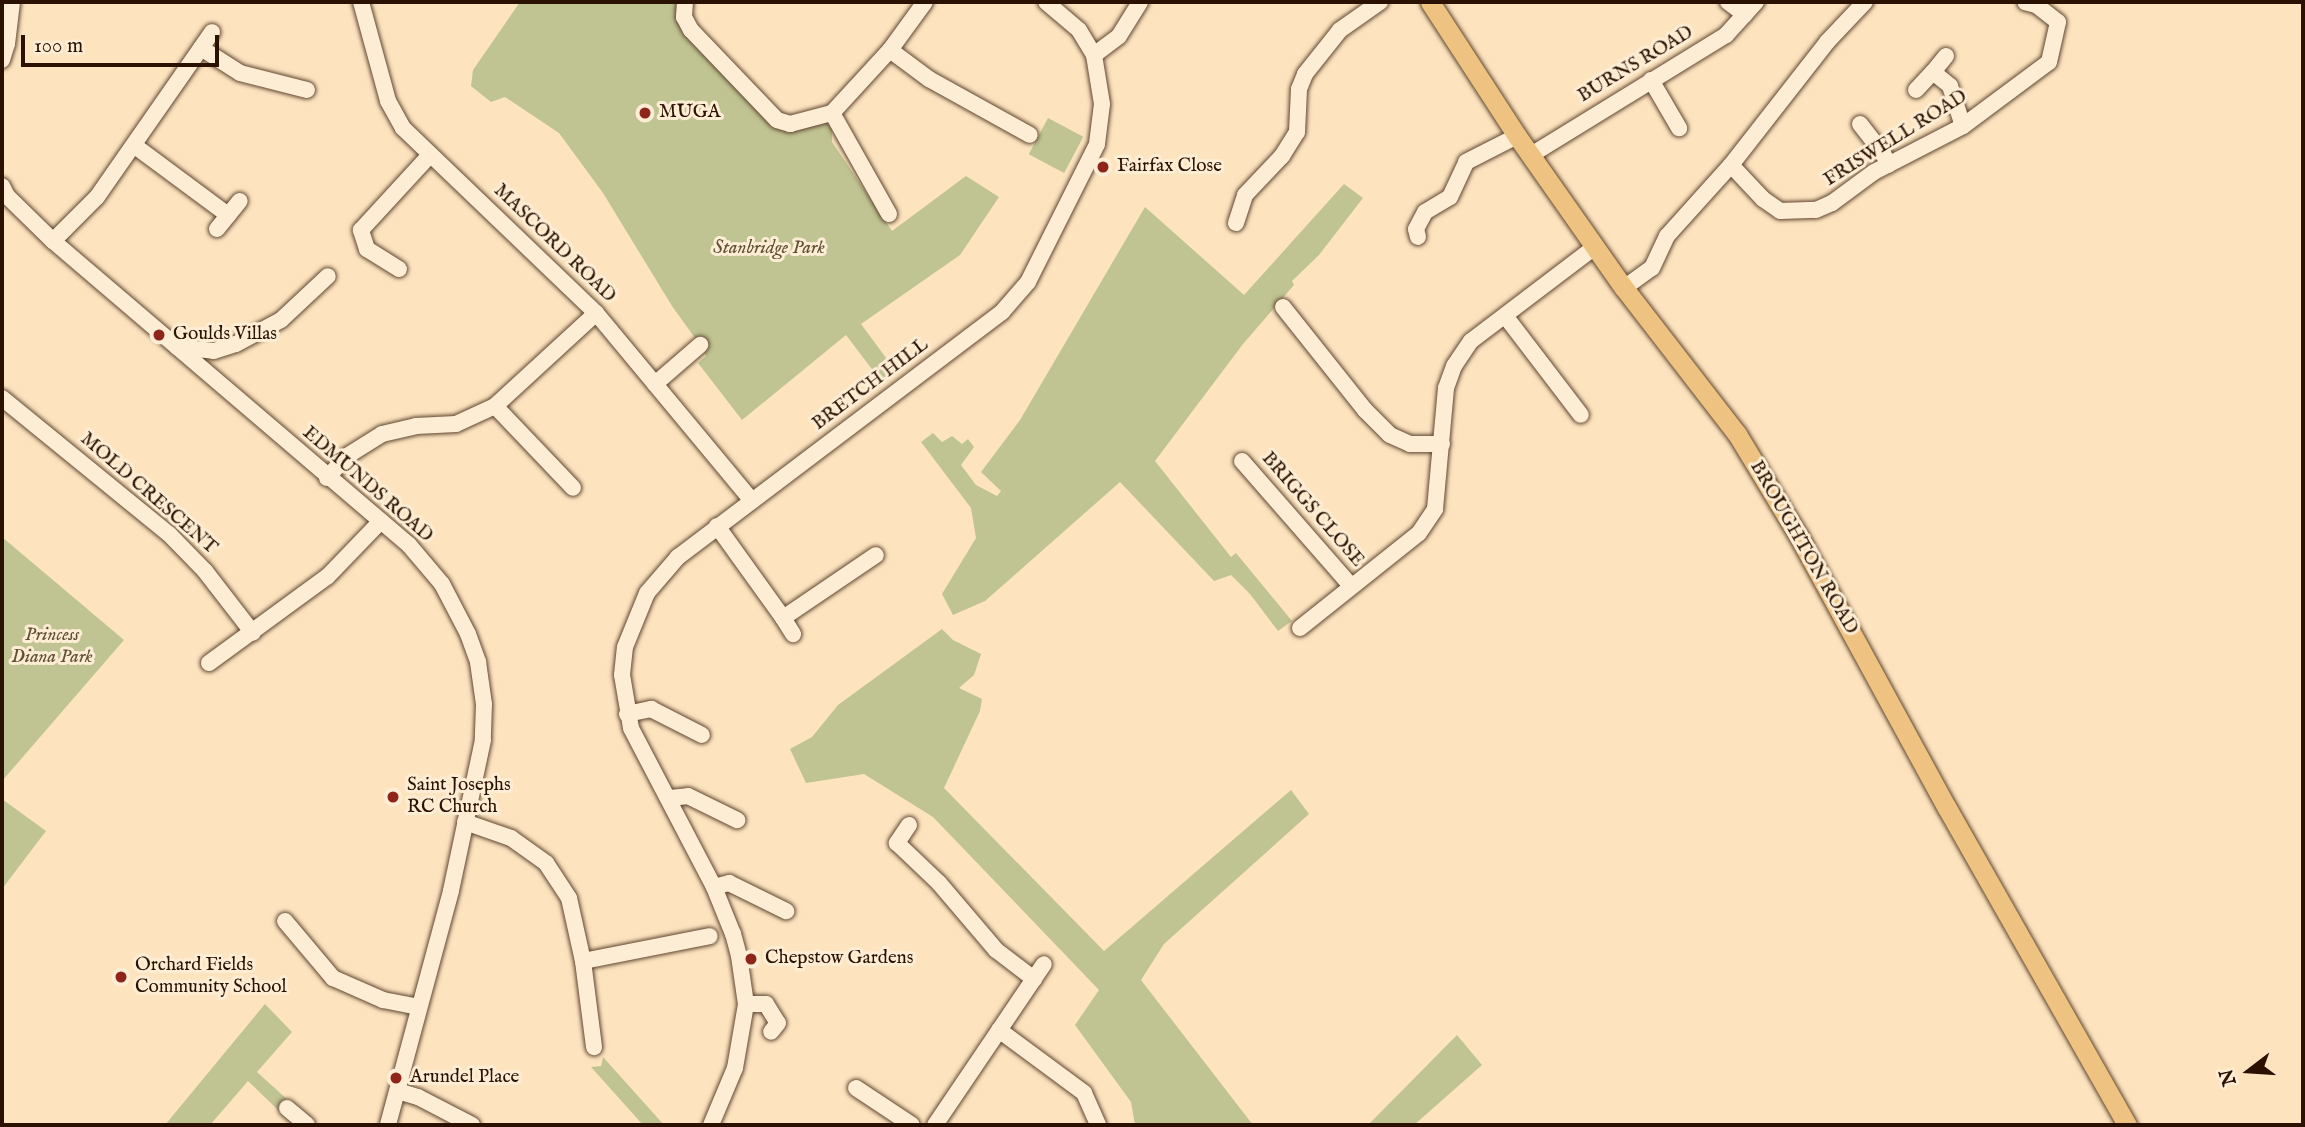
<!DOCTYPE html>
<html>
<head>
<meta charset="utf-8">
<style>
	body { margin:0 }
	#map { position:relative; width:2305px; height:1127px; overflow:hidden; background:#fde4bf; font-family:"IM FELL English",serif }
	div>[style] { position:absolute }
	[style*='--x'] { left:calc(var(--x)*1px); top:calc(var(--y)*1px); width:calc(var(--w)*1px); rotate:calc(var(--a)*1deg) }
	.green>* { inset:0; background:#bfc492; transform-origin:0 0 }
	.roads { filter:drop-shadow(0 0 2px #604630) drop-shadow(0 0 2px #604630) }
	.minor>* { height:16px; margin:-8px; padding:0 8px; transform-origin:8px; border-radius:8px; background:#feedd5 }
	.major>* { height:19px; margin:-9.5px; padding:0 9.5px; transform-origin:9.5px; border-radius:9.5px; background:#eec280 }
	.dots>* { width:19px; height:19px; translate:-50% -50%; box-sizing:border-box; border:4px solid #feedd5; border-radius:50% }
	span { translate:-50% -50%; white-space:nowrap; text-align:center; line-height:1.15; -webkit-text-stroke:6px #feedd5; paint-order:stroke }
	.street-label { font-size:19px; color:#2b1100 }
	.poi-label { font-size:19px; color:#2b1100 }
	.left { translate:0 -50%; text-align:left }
	.park-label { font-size:19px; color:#5f5033; font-style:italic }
	.frame { position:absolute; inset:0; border:4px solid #2b1100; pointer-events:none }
	.north { position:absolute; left:2214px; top:1036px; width:70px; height:70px; -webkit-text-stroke:5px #feedd5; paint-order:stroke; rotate:253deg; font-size:19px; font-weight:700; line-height:28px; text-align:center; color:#2b1100 }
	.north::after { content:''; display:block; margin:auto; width:24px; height:32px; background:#2b1100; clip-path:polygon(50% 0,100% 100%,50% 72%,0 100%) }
	.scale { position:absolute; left:21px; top:35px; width:198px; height:32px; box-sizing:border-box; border:4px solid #2b1100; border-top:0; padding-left:9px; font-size:21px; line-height:24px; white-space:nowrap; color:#2b1100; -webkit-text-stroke:5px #feedd5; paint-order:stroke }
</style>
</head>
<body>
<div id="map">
	<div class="green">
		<div style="clip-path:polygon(520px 2px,678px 2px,774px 124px,827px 123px,832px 129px,832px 142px,892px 231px,966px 176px,999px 197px,960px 255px,861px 324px,895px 370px,881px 381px,846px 335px,742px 420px,698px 363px,706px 356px,700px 345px,672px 306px,603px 193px,559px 133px,505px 97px,491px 102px,471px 86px,473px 70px)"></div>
		<div style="left:1048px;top:118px;width:40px;height:41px;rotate:28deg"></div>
		<div style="clip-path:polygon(1344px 184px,1363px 198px,1319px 255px,1292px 281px,1294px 285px,1243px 344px,1155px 461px,1231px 557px,1236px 553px,1292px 621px,1278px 631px,1250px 594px,1231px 575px,1214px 581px,1120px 482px,985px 601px,953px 615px,942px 594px,976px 538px,971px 508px,921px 442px,933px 433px,942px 442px,952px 436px,962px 444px,968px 439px,974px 447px,961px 465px,976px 485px,997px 496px,1001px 491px,981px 472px,1020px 420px,1145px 207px,1244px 295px)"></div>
		<div style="clip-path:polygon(2px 537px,124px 640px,2px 781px)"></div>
		<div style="clip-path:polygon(942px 629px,953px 640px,981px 654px,974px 675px,959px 688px,982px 699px,980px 711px,944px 788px,1104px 951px,1291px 790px,1309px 814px,1164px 944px,1141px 980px,1253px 1125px,1135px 1125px,1131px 1102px,1075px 1025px,1099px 990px,933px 817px,864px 774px,806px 783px,790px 749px,812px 737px,838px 705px)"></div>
		<div style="clip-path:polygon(2px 799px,46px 831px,2px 889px)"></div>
		<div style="clip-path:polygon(265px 1004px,292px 1032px,257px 1072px,289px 1101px,287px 1108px,279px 1111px,248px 1081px,210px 1125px,165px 1125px)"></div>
		<div style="clip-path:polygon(1457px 1035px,1482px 1065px,1414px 1125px,1368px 1125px)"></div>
		<div style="clip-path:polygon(603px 1057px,664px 1125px,643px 1125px,591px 1067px,601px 1066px)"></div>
	</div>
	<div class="roads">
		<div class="minor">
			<div style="--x:361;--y:2;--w:103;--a:74.7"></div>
			<div style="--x:388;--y:101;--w:31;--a:61"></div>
			<div style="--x:403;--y:128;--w:267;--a:43.8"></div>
			<div style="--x:596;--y:313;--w:244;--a:50.3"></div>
			<div style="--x:685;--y:2;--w:15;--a:94"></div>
			<div style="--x:684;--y:17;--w:15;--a:62"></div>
			<div style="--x:691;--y:30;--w:124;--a:46.3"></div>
			<div style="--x:777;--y:120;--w:14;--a:17"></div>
			<div style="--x:790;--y:124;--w:43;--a:-14.7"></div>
			<div style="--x:1728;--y:2;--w:21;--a:37"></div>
			<div style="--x:201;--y:48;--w:46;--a:32.7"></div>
			<div style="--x:240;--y:73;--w:69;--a:14.2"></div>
			<div style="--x:890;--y:50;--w:49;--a:36.6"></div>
			<div style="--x:929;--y:79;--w:115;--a:29"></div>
			<div style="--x:1094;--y:55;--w:31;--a:-37"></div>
			<div style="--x:1119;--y:36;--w:40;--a:-58"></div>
			<div style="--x:1946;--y:56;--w:21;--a:129"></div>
			<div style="--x:1933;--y:72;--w:22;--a:39"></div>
			<div style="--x:1950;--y:86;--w:42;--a:72"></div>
			<div style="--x:2;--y:60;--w:17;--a:-73"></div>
			<div style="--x:7;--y:44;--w:42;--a:-83.2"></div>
			<div style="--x:1651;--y:80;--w:56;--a:59.7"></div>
			<div style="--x:1916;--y:90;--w:25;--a:-47"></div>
			<div style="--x:1860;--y:124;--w:37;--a:52"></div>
			<div style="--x:1883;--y:153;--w:13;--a:67"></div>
			<div style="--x:135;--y:146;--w:116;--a:36.6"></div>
			<div style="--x:1531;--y:155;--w:229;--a:-31.6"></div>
			<div style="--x:1726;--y:35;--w:45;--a:-47.7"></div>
			<div style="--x:1731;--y:165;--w:156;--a:-52"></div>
			<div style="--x:1827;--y:42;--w:55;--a:-46.5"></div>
			<div style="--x:2;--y:186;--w:11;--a:63"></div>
			<div style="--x:7;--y:196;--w:64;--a:44.4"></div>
			<div style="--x:53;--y:241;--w:468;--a:40.5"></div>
			<div style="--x:409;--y:545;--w:51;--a:49.8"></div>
			<div style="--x:442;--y:584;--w:56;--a:62.5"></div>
			<div style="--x:468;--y:634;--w:30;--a:70"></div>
			<div style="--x:478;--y:662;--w:42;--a:81.9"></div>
			<div style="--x:484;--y:704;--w:36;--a:92"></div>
			<div style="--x:483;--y:740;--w:154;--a:102"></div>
			<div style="--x:451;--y:891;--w:242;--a:105.1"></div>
			<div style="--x:889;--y:214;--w:116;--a:-119.4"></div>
			<div style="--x:832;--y:113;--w:86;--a:-47.4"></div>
			<div style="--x:890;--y:50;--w:59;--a:-53.9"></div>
			<div style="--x:1236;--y:223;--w:29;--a:-72"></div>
			<div style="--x:1245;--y:195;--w:54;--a:-46.5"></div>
			<div style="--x:1282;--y:156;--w:28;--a:-58"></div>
			<div style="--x:1297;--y:132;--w:43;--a:-87.3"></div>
			<div style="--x:1299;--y:89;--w:16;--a:-68"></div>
			<div style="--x:1305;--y:74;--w:56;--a:-51.5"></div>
			<div style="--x:1340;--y:30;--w:49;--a:-35"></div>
			<div style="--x:217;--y:229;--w:36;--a:-51"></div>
			<div style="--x:1418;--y:237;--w:8;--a:-104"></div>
			<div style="--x:1416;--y:229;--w:19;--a:-62"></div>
			<div style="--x:1425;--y:212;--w:29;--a:-31"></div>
			<div style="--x:1450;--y:197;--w:38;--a:-65"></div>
			<div style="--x:1466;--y:162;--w:57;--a:-27"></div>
			<div style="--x:53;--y:241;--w:62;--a:-45"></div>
			<div style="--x:97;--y:197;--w:201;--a:-55.1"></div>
			<div style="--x:399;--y:269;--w:38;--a:-148"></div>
			<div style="--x:367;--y:249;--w:20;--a:-108"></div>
			<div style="--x:361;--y:230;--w:102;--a:-47.4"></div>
			<div style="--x:1624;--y:288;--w:34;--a:-36"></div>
			<div style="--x:1652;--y:268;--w:35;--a:-65"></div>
			<div style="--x:1667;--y:236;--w:96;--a:-48"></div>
			<div style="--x:1731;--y:165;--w:47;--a:46.7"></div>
			<div style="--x:1763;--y:199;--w:21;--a:35"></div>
			<div style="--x:1780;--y:211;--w:36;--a:-2"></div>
			<div style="--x:1816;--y:210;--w:17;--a:-24"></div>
			<div style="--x:1832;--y:203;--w:52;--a:-36.4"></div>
			<div style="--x:1874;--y:172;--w:100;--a:-27.3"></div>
			<div style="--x:1963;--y:126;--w:107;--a:-36.7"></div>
			<div style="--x:2049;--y:62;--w:41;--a:-77.3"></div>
			<div style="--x:2058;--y:22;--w:28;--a:-142"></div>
			<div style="--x:2036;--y:5;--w:11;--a:-165"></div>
			<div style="--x:1283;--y:307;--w:132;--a:51.5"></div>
			<div style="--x:1365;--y:410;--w:35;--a:45"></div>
			<div style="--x:1390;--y:435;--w:22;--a:24"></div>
			<div style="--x:1410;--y:444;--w:32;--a:0"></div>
			<div style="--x:1506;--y:317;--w:123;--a:52.6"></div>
			<div style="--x:177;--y:347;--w:37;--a:6"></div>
			<div style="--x:214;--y:351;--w:23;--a:-18"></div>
			<div style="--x:236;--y:344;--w:51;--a:-28.1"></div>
			<div style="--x:281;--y:320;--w:64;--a:-43.1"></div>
			<div style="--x:655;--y:384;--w:60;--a:-40.9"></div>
			<div style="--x:2;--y:398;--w:215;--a:39.2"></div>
			<div style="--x:169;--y:534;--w:52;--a:45.8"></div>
			<div style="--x:205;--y:571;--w:78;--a:52.3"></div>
			<div style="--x:495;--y:406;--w:113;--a:46.4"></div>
			<div style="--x:1242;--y:461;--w:166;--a:48.9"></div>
			<div style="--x:327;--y:478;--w:30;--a:-48"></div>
			<div style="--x:347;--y:456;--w:41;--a:-32.2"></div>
			<div style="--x:382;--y:434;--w:35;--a:-13"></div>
			<div style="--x:416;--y:426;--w:40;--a:-2.9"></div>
			<div style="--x:456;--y:424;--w:43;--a:-24.8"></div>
			<div style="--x:495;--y:406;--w:137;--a:-42.6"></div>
			<div style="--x:717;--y:526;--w:113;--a:54.3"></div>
			<div style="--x:783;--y:618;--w:112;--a:-34.1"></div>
			<div style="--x:783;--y:618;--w:19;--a:58"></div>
			<div style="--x:1300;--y:628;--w:152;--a:-38.6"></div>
			<div style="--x:1419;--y:533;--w:29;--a:-56"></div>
			<div style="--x:1435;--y:509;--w:121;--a:-84.8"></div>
			<div style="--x:1446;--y:388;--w:23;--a:-70"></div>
			<div style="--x:1454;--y:366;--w:30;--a:-56"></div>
			<div style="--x:1471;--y:341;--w:156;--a:-37.2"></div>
			<div style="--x:209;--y:663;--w:147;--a:-36.2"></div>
			<div style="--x:328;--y:576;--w:76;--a:-46.1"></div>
			<div style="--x:627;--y:714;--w:25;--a:-12"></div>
			<div style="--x:651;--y:709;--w:57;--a:27"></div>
			<div style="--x:670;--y:798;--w:18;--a:-6"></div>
			<div style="--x:688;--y:796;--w:55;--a:26.1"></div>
			<div style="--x:465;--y:822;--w:49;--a:19.2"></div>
			<div style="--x:511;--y:838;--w:43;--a:35.5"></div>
			<div style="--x:546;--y:863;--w:42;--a:56.7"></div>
			<div style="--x:569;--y:898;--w:65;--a:77.5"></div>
			<div style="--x:583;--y:961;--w:87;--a:82.7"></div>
			<div style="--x:909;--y:825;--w:22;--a:124"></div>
			<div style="--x:897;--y:843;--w:58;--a:43.6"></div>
			<div style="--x:939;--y:883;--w:88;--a:49.6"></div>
			<div style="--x:996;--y:950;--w:48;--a:37.3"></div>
			<div style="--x:714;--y:887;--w:16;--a:-15"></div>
			<div style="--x:729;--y:883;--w:64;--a:26.2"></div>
			<div style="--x:285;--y:921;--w:75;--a:49.9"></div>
			<div style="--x:333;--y:978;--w:55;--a:23.7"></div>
			<div style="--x:383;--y:1000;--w:36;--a:11"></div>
			<div style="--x:583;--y:961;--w:129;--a:-11.1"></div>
			<div style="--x:746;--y:1004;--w:20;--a:0"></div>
			<div style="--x:766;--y:1004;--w:22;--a:58"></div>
			<div style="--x:778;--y:1023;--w:11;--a:128"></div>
			<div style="--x:999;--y:1030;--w:106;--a:36.5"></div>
			<div style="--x:1084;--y:1093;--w:35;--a:66"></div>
			<div style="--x:856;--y:1088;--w:67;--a:33.5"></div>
			<div style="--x:398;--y:1091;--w:21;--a:17"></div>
			<div style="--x:418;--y:1097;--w:61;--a:27.4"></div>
			<div style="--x:287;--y:1108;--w:26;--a:40"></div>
			<div style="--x:711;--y:1125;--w:62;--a:-67.2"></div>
			<div style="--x:735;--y:1068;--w:65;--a:-80.2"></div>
			<div style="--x:746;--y:1004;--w:49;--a:-98.3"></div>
			<div style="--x:739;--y:956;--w:23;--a:-105"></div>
			<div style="--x:733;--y:934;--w:51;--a:-112"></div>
			<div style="--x:714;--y:887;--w:179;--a:-117.6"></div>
			<div style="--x:631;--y:728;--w:54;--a:-99.6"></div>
			<div style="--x:622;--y:675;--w:28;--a:-84"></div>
			<div style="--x:625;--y:647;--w:58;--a:-67.8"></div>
			<div style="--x:647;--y:593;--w:48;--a:-49.3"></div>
			<div style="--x:678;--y:557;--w:406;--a:-37.1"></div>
			<div style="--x:1002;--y:312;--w:40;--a:-49"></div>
			<div style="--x:1028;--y:282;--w:154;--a:-63.4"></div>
			<div style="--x:1097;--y:144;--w:40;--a:-82.9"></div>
			<div style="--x:1102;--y:104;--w:50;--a:-99.3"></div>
			<div style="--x:1094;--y:55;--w:29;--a:-121"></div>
			<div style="--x:1079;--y:30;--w:43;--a:-139.7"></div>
			<div style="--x:935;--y:1125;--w:194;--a:-55.9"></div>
		</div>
		<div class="major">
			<div style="--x:1430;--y:2;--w:160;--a:57"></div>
			<div style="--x:1517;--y:136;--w:186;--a:54.9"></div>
			<div style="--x:1624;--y:288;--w:185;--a:52.3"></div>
			<div style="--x:1737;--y:434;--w:118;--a:58.9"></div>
			<div style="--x:1798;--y:535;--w:311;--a:61.4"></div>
			<div style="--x:1947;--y:808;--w:365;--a:60.4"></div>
		</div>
	</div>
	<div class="dots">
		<div style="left:645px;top:113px;background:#8f2418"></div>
		<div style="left:1103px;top:167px;background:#8f2418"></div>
		<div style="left:159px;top:335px;background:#8f2418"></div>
		<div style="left:393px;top:797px;background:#8f2418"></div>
		<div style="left:751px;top:959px;background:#8f2418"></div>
		<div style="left:121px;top:977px;background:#8f2418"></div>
		<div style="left:396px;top:1078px;background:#8f2418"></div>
	</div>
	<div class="street-label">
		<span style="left:1636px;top:65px;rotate:-31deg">BURNS ROAD</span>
		<span style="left:1896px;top:139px;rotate:-32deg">FRISWELL ROAD</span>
		<span style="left:554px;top:244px;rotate:44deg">MASCORD ROAD</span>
		<span style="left:871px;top:385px;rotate:-37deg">BRETCH HILL</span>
		<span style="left:367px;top:485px;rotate:41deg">EDMUNDS ROAD</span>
		<span style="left:148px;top:494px;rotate:41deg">MOLD CRESCENT</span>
		<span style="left:1312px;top:510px;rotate:49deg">BRIGGS CLOSE</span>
		<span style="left:1803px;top:548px;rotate:60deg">BROUGHTON ROAD</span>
	</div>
	<div class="poi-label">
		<span class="left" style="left:659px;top:113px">MUGA</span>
		<span class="left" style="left:1117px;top:167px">Fairfax Close</span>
		<span class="left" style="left:173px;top:335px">Goulds Villas</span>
		<span class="left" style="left:407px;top:797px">Saint Josephs<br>RC Church</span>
		<span class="left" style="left:765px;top:959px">Chepstow Gardens</span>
		<span class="left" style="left:135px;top:977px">Orchard Fields<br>Community School</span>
		<span class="left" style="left:410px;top:1078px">Arundel Place</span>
	</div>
	<div class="park-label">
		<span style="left:769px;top:249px">Stanbridge Park</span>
		<span style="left:52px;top:647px">Princess<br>Diana Park</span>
	</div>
	<div class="frame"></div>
	<div class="north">N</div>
	<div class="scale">100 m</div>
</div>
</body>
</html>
